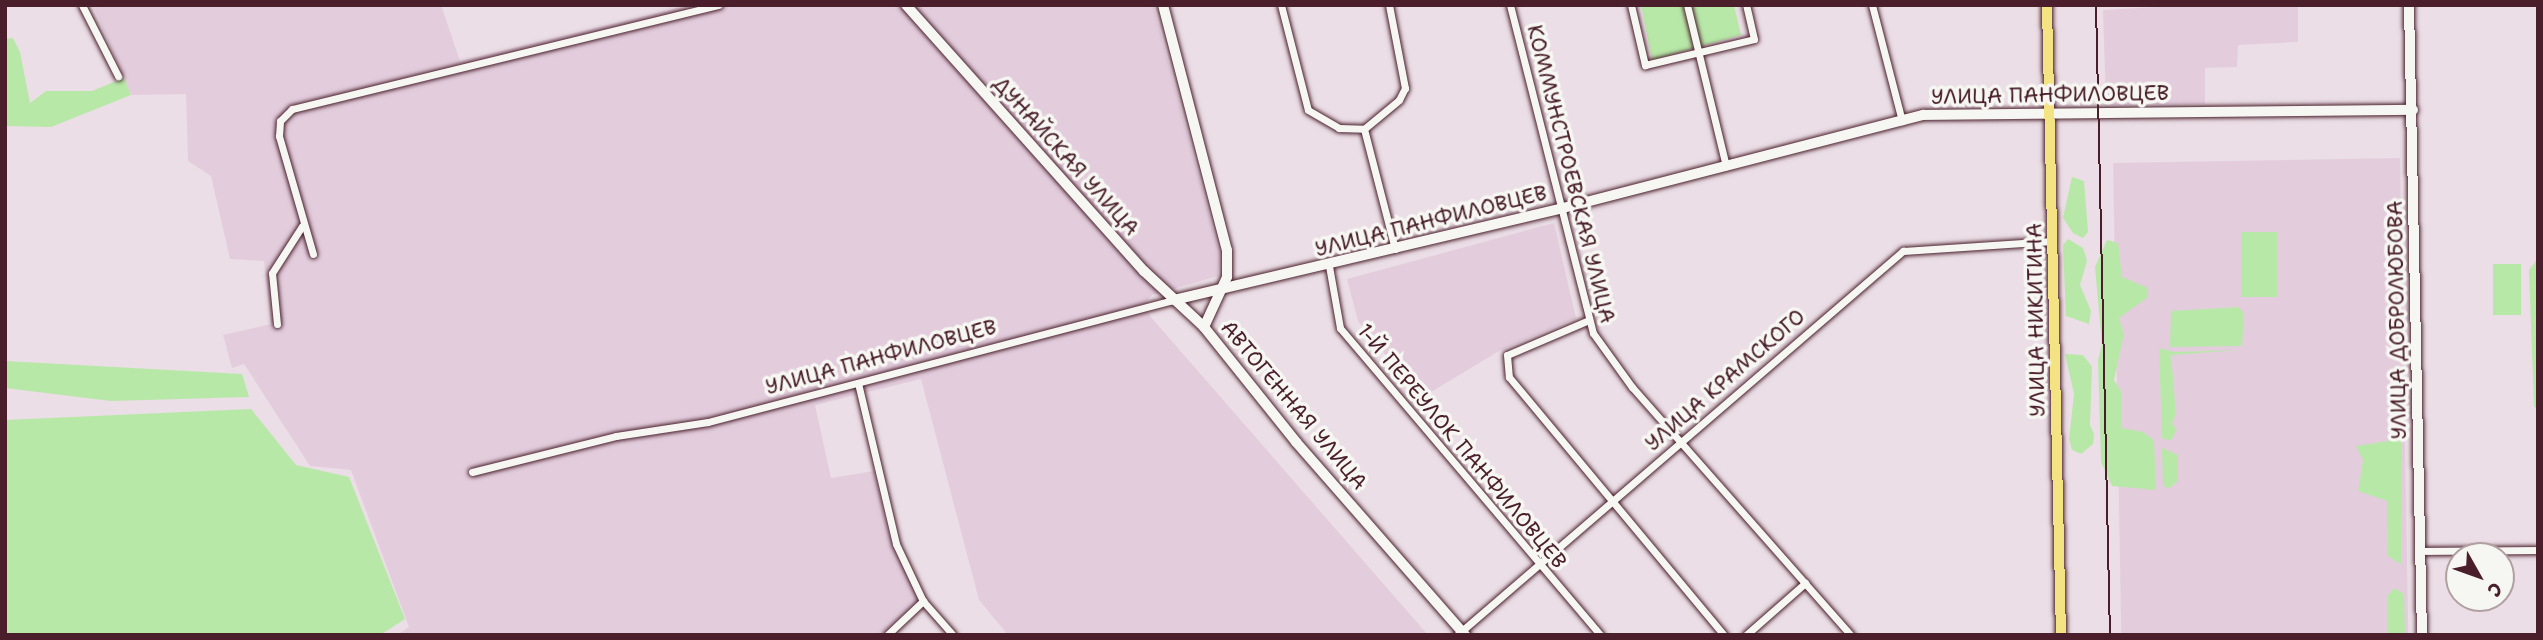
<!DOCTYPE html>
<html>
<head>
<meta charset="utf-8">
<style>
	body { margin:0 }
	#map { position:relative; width:2543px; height:640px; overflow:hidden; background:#ebdee6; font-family:"Shantell Sans",sans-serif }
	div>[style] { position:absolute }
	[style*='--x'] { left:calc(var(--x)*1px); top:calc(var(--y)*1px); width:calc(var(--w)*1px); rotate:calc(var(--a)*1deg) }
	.built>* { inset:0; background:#e3cddd; transform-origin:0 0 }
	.green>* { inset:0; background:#b8e8a8; transform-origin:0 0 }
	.roads { filter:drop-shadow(0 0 2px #4a1f2b) drop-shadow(0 0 2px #4a1f2b) }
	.street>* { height:7px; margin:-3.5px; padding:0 3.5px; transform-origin:3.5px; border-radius:3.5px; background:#f6f6f2 }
	.secondary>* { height:10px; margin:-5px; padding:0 5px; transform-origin:5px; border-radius:5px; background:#f6f6f2 }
	.primary>* { height:10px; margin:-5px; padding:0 5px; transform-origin:5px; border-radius:5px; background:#f4e382 }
	.tram>* { height:2px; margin:-1px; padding:0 1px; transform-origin:1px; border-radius:1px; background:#4a1f2b }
	span { translate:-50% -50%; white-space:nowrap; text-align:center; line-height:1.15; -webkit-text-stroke:7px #f6f6f2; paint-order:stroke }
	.street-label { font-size:21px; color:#4a1f2b }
	.frame { position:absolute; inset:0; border:7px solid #4a1f2b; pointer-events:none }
	.north { position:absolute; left:2445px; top:542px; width:70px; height:70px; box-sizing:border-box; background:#f6f6f2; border:2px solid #b1a0a2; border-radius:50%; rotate:130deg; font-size:19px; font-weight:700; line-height:28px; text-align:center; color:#4a1f2b }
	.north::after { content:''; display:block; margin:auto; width:24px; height:32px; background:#4a1f2b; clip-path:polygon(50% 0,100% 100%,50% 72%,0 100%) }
</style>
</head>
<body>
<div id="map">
	<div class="built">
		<div style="clip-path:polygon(93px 5px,441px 5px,460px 61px,690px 5px,1153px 5px,1219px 252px,1218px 276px,1152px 295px,1146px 303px,1150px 316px,1428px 635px,1008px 635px,979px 600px,921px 379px,815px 405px,831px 478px,874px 471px,888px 531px,920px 600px,880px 635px,397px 635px,409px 627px,351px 470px,310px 466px,244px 364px,232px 368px,223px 335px,271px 324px,264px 261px,230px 259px,211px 176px,188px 161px,186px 94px,131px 95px)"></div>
		<div style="clip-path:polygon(2194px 5px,2298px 5px,2298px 42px,2238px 45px,2237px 67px,2205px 68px,2205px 104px,2106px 105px,2103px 10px)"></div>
		<div style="left:2400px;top:158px;width:477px;height:287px;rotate:89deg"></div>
		<div style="clip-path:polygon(1554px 223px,1576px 318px,1499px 351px,1421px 398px,1358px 321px,1347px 279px)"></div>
	</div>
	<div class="green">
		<div style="clip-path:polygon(1641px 5px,1734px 5px,1741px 35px,1652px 60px)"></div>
		<div style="clip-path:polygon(13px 38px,20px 52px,30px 103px,46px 91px,92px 91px,124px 78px,131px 95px,51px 127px,5px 126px,5px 39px)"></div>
		<div style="clip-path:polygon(2072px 177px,2084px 181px,2088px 232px,2083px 238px,2073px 233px,2063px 218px)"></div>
		<div style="left:2241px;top:232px;width:36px;height:65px"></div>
		<div style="clip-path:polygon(2068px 239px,2083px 248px,2087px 261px,2080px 285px,2091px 311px,2089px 324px,2066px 316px,2063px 245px)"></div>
		<div style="clip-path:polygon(2107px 240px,2118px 243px,2122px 277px,2148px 288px,2148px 297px,2119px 318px,2124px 334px,2114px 380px,2121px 391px,2122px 428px,2143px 432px,2154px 440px,2156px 490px,2112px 486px,2101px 462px,2098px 360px,2102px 345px,2095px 267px)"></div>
		<div style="clip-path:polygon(2538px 258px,2538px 411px,2534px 406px,2529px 270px)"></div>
		<div style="left:2493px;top:264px;width:28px;height:51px"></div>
		<div style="clip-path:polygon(2239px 307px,2244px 314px,2242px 346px,2170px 347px,2171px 311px)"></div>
		<div style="clip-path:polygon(2159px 348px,2174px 352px,2240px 350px,2171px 355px,2176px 414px,2172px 423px,2177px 430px,2170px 441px,2162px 438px)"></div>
		<div style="clip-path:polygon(2065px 354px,2083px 355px,2092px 367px,2090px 425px,2094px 434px,2093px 444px,2081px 454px,2072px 450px,2069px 439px,2074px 394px)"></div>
		<div style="clip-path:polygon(5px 361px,242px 374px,249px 397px,111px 401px,5px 388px)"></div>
		<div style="clip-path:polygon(251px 409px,296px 465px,349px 477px,405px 619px,380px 635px,5px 635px,5px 420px)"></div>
		<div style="clip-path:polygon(2394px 433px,2402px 442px,2401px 564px,2388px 556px,2387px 501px,2358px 491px,2363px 460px,2356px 446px,2388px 441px)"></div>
		<div style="clip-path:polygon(2162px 448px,2178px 455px,2178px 481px,2168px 489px,2163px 485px)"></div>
		<div style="clip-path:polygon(2394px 588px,2404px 594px,2405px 635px,2388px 635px,2388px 595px)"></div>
	</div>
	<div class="roads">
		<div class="street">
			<div style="--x:82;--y:5;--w:80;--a:63.1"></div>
			<div style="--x:1281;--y:5;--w:108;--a:75.6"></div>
			<div style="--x:1308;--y:110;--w:36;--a:30"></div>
			<div style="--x:1339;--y:128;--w:25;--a:2"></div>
			<div style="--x:1389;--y:5;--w:85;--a:79.1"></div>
			<div style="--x:1405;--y:88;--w:13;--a:117"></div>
			<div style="--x:1399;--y:100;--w:45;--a:140.4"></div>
			<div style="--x:1364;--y:129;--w:124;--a:75.5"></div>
			<div style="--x:1510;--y:5;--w:338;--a:75.8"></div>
			<div style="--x:1593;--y:333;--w:67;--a:54.2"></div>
			<div style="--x:1632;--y:387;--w:331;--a:48.6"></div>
			<div style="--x:1631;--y:5;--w:62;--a:76.9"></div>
			<div style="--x:1645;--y:65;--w:112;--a:-13.4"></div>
			<div style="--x:1754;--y:39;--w:35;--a:-103"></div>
			<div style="--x:1687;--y:5;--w:166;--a:76.4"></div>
			<div style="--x:1872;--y:5;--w:120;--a:75.5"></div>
			<div style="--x:313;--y:254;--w:123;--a:-106.1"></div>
			<div style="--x:279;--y:136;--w:15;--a:-86"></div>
			<div style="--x:280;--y:121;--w:17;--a:-45"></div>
			<div style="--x:292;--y:109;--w:439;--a:-13.7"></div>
			<div style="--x:1329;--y:266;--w:63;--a:79.9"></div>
			<div style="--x:1340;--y:328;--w:402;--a:49.7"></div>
			<div style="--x:1589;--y:320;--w:89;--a:156.9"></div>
			<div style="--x:1507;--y:355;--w:22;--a:85"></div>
			<div style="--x:1509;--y:377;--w:336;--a:50.2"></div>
			<div style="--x:277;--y:324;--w:51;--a:-95.6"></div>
			<div style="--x:272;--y:273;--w:56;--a:-57.4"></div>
			<div style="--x:858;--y:383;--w:165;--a:76.7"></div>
			<div style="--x:896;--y:544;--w:63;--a:64.7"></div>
			<div style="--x:923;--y:601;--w:45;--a:48.6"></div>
			<div style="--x:472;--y:472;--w:148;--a:-14"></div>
			<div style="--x:616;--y:436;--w:93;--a:-8.7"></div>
			<div style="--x:708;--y:422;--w:482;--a:-14.7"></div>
			<div style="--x:2420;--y:551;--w:118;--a:-0.5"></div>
			<div style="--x:887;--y:635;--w:50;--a:-43.4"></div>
			<div style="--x:1457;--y:635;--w:589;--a:-40.73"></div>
			<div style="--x:1903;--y:251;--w:150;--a:-3.8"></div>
			<div style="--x:1746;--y:635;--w:79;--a:-41.4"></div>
		</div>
		<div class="secondary">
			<div style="--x:906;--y:5;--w:357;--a:48.2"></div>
			<div style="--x:1144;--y:271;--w:82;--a:43"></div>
			<div style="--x:1163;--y:5;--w:253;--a:75.4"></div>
			<div style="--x:1227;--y:250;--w:27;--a:90"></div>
			<div style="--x:1227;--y:277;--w:55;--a:114.7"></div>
			<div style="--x:1204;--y:327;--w:147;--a:51.3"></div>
			<div style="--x:1296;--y:442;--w:257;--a:48.8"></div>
			<div style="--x:2409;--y:5;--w:630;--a:88.82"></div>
			<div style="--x:1174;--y:300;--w:400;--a:-13.3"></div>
			<div style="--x:1563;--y:208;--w:372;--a:-14.5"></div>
			<div style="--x:1923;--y:115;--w:490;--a:-0.6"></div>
		</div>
		<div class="primary">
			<div style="--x:2047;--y:5;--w:630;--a:88.73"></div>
		</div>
	</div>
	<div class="tram">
		<div style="--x:2096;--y:5;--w:630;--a:88.73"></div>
	</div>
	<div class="street-label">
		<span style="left:2050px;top:95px;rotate:-1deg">УЛИЦА ПАНФИЛОВЦЕВ</span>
		<span style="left:1066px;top:156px;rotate:48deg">ДУНАЙСКАЯ УЛИЦА</span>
		<span style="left:1571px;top:174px;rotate:76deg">КОММУНСТРОЕВСКАЯ УЛИЦА</span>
		<span style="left:1431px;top:221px;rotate:-14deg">УЛИЦА ПАНФИЛОВЦЕВ</span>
		<span style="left:2036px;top:320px;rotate:-91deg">УЛИЦА НИКИТИНА</span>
		<span style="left:2397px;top:320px;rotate:-91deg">УЛИЦА ДОБРОЛЮБОВА</span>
		<span style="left:881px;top:357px;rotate:-15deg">УЛИЦА ПАНФИЛОВЦЕВ</span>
		<span style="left:1725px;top:380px;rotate:-41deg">УЛИЦА КРАМСКОГО</span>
		<span style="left:1294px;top:405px;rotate:50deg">АВТОГЕННАЯ УЛИЦА</span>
		<span style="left:1462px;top:446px;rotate:50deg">1-Й ПЕРЕУЛОК ПАНФИЛОВЦЕВ</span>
	</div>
	<div class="frame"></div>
	<div class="north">С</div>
</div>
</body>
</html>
